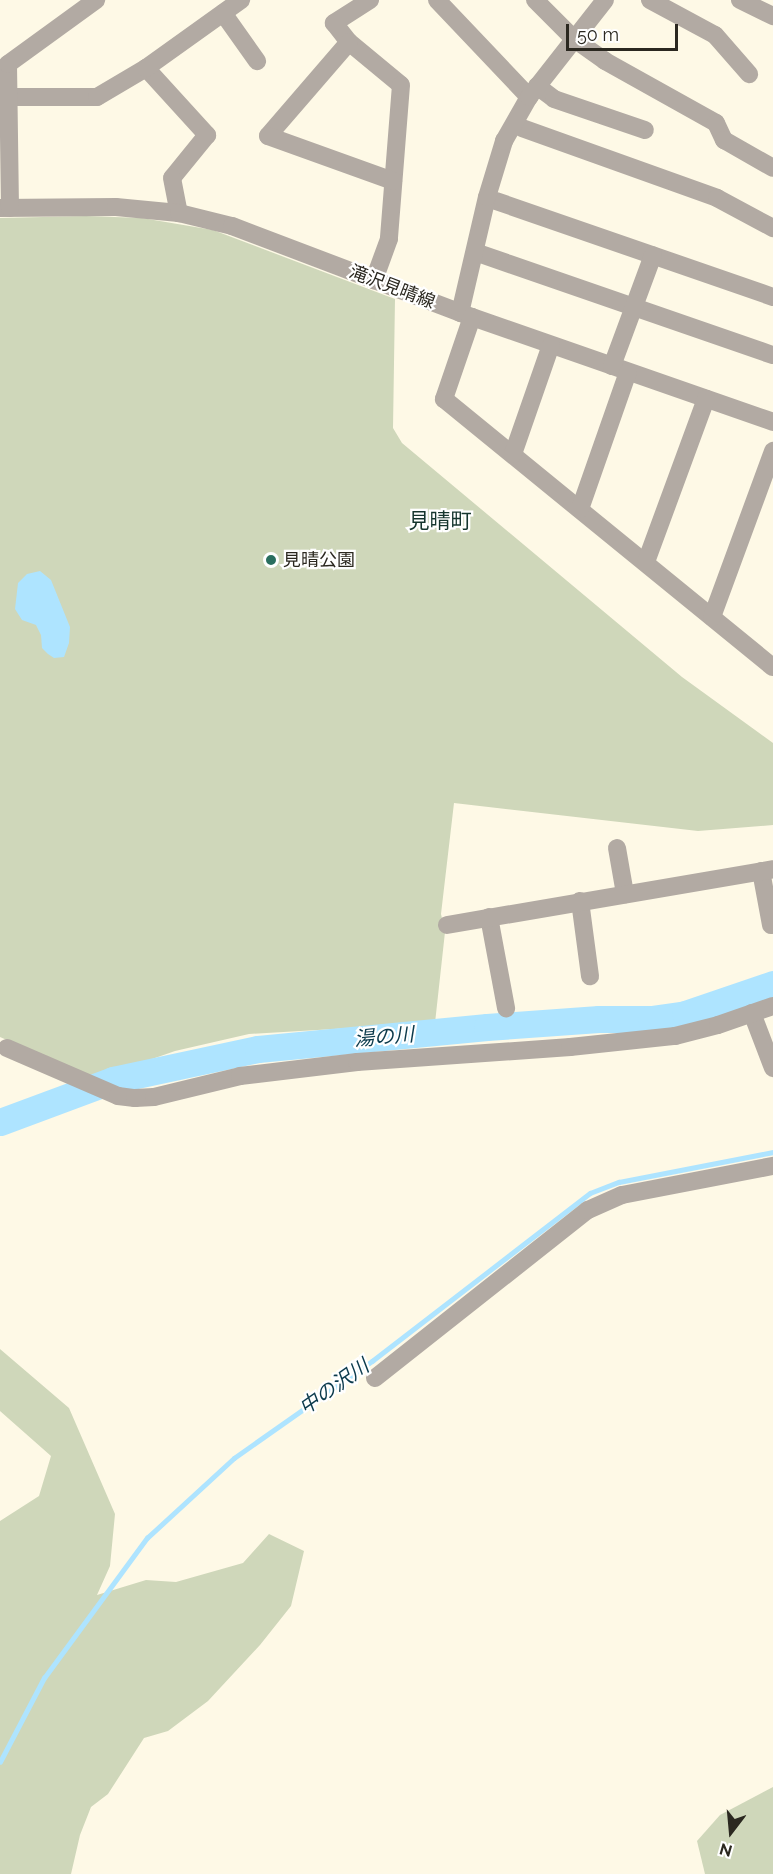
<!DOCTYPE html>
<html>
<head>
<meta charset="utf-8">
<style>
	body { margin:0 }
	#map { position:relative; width:773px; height:1874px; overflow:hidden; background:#fef9e6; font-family:Raleway,"Noto Sans JP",sans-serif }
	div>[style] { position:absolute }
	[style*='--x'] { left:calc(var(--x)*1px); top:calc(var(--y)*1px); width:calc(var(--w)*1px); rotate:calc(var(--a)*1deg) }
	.green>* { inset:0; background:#cfd7ba }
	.water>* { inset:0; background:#aee4ff }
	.stream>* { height:4.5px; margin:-2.25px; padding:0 2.25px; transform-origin:2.25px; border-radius:2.25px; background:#aee4ff }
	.river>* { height:27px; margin:-13.5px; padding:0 13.5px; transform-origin:13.5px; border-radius:13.5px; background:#aee4ff }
	.minor>* { height:18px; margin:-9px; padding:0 9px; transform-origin:9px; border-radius:9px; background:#b2aaa3 }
	.dots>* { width:16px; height:16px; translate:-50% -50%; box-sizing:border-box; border:3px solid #fff; border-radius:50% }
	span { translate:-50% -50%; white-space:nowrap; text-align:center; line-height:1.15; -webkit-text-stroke:4.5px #fff; paint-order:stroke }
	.street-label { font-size:18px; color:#2b2820 }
	.poi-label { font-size:18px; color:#2b2820 }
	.left { translate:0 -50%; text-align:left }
	.water-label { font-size:20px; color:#0b3a4c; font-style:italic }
	.quarter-label { font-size:21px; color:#15352e }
	.north { position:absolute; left:701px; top:1802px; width:60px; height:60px; -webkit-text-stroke:4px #fff; paint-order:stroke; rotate:196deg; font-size:16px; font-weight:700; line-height:24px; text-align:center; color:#2b2820 }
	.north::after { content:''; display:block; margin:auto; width:21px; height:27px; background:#2b2820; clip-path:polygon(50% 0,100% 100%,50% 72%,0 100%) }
	.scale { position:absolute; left:566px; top:24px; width:112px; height:27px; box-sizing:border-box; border:3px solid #2b2820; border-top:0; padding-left:8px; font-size:18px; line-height:21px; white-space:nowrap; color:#2b2820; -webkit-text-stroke:4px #fff; paint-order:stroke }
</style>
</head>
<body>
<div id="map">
	<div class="green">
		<div style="clip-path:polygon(86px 216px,142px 218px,213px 230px,395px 299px,393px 428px,402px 443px,682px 677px,773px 743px,773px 825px,698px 831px,454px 803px,441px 914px,445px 932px,435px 1023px,249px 1034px,175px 1051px,95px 1079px,0 1037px,0 218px)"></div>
		<div style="clip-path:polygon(0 1349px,69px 1408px,115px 1514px,110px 1566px,97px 1595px,146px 1580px,176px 1582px,243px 1563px,269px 1534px,304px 1551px,291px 1606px,260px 1645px,208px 1701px,168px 1731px,144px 1738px,108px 1794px,91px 1807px,80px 1835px,71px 1874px,0 1874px,0 1521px,39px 1496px,51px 1456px,0 1411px)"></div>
		<div style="clip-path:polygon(773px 1787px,773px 1874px,705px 1874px,697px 1841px,720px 1815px)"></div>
	</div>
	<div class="water">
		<div style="clip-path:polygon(40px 571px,51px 580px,70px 627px,69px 643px,64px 657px,54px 658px,48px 654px,42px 648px,41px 635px,36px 625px,22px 620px,15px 609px,18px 583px,27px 574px)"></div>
	</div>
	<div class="stream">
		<div style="--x:0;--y:1762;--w:95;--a:-62.4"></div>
		<div style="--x:44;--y:1678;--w:174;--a:-53.7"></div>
		<div style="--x:147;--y:1538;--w:118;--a:-42.6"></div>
		<div style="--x:234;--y:1458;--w:169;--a:-35.1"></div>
		<div style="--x:372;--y:1361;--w:275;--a:-37.6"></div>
		<div style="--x:590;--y:1193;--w:31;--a:-21"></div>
		<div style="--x:619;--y:1182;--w:157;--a:-11"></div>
	</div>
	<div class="river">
		<div style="--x:0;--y:1122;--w:121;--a:-20.4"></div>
		<div style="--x:113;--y:1080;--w:148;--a:-12.1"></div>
		<div style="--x:258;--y:1049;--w:230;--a:-5.5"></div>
		<div style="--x:487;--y:1027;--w:112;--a:-4.1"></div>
		<div style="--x:599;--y:1019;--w:52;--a:0"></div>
		<div style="--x:651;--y:1019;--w:34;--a:-8"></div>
		<div style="--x:685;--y:1014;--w:93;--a:-18.8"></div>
	</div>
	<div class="minor">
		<div style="--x:370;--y:0;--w:43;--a:147.4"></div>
		<div style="--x:334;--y:23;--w:24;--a:52"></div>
		<div style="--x:349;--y:42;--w:67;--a:39.6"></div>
		<div style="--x:401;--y:85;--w:154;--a:94.5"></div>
		<div style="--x:389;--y:239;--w:44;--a:110.1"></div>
		<div style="--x:437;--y:0;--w:134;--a:46.5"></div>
		<div style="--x:535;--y:0;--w:55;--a:45"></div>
		<div style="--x:574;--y:39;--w:38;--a:35"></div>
		<div style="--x:605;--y:61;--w:127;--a:29.2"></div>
		<div style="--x:716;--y:123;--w:19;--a:65"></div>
		<div style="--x:724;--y:140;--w:56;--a:29.7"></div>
		<div style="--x:650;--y:0;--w:74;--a:28.3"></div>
		<div style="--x:715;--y:35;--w:52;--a:48.9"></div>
		<div style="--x:740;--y:0;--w:37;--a:26"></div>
		<div style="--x:223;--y:13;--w:59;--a:54.7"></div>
		<div style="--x:349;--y:42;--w:124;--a:130.8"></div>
		<div style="--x:268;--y:136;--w:133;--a:19.8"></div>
		<div style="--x:146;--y:68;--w:91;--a:47.7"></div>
		<div style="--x:207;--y:135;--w:55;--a:129.1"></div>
		<div style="--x:172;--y:178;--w:36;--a:79"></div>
		<div style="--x:537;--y:86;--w:21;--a:37"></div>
		<div style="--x:554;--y:99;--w:96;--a:18.8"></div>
		<div style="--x:0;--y:97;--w:97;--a:0"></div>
		<div style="--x:97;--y:97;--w:57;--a:-30.6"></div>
		<div style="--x:146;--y:68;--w:117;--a:-35.6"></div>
		<div style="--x:522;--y:128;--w:207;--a:19.7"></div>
		<div style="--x:717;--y:198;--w:64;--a:28.2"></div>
		<div style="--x:496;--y:201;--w:293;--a:19.1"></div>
		<div style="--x:0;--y:208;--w:116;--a:-0.5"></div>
		<div style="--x:116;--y:207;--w:63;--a:5.4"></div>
		<div style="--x:179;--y:213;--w:55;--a:13.8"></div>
		<div style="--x:232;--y:226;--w:257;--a:20.8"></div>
		<div style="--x:472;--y:317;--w:319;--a:19.2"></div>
		<div style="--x:10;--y:208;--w:144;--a:-90.8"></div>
		<div style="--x:8;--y:64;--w:109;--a:-36"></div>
		<div style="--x:475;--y:252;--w:315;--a:19.1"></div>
		<div style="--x:460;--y:313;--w:119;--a:-76.9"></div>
		<div style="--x:487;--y:197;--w:59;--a:-73.1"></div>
		<div style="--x:504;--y:141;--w:51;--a:-60.4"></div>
		<div style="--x:529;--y:97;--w:123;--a:-51.9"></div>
		<div style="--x:472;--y:317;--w:87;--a:108.9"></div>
		<div style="--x:444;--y:399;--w:424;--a:39.2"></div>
		<div style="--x:612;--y:366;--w:118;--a:-69.7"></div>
		<div style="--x:513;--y:454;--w:115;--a:-70.8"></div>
		<div style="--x:580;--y:509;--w:145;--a:-70.7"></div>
		<div style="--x:646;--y:562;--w:174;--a:-69.8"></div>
		<div style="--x:712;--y:617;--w:177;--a:-69.8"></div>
		<div style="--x:617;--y:848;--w:47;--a:80.1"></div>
		<div style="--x:761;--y:871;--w:55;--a:79.5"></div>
		<div style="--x:580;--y:901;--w:76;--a:82.4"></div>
		<div style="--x:489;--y:917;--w:93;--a:79.4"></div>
		<div style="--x:447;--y:925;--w:331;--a:-9.7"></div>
		<div style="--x:752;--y:1013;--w:59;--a:69.1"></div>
		<div style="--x:7;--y:1048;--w:121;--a:23.4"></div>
		<div style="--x:118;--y:1096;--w:17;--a:7"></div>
		<div style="--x:135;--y:1098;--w:19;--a:-3"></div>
		<div style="--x:154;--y:1097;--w:89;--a:-13.7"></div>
		<div style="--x:240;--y:1076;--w:118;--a:-6.8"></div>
		<div style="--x:357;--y:1062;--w:214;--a:-4"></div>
		<div style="--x:570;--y:1047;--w:106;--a:-6"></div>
		<div style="--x:675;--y:1036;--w:44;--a:-14.3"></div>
		<div style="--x:718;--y:1025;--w:58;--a:-19.1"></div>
		<div style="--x:375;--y:1378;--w:271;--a:-38.3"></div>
		<div style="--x:588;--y:1210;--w:37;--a:-24"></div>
		<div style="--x:622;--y:1195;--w:154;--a:-10.9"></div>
	</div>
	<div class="dots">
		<div style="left:271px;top:560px;background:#2a6e5f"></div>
	</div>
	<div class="street-label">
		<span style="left:392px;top:287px;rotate:21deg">滝沢見晴線</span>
	</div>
	<div class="poi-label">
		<span class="left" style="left:283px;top:560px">見晴公園</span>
	</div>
	<div class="water-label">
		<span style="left:384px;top:1037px;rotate:-5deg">湯の川</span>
		<span style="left:334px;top:1387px;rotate:-35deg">中の沢川</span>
	</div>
	<div class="quarter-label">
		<span style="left:440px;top:521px">見晴町</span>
	</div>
	<div class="north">N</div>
	<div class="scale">50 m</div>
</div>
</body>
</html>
